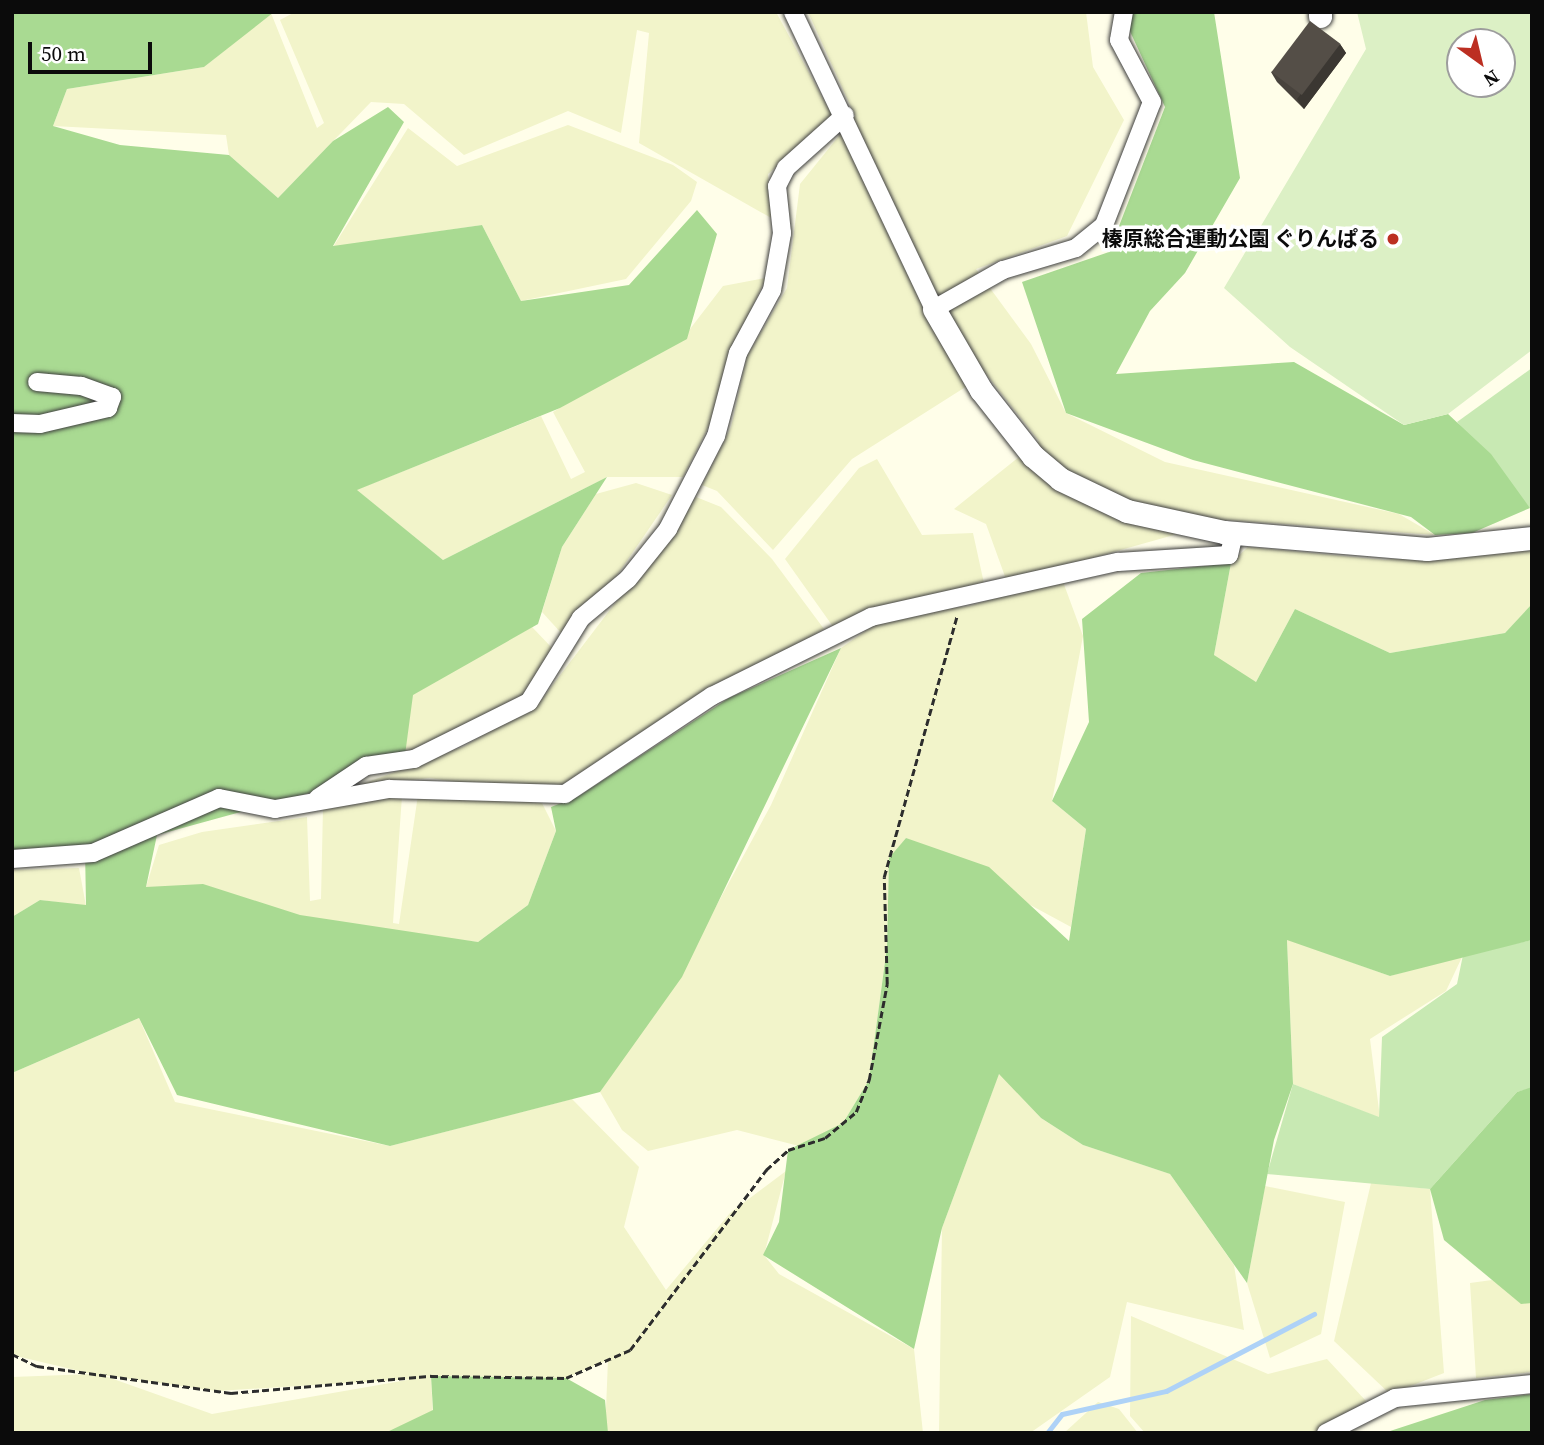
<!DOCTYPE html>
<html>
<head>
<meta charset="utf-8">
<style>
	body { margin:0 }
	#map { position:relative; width:1544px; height:1445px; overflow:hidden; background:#fffee9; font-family:"Source Serif 4","Noto Sans JP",serif }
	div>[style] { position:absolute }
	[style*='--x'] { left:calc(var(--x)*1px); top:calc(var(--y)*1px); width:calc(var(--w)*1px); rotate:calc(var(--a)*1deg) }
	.farmland>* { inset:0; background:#f2f4ca }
	.green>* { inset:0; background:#c8e9b3 }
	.forest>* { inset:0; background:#a9da92 }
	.pitch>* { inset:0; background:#dcf0c5 }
	.stream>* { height:5px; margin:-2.5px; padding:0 2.5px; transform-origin:2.5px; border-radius:2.5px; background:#aed2f7 }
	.path>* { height:2.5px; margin-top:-1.25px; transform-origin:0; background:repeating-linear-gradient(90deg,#2d2d2d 0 7px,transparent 0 10.5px) }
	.roads { filter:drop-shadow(0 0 2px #3e3e3e) drop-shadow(0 0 2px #3e3e3e) }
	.minor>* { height:18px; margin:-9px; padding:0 9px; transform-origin:9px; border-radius:9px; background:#fff }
	.tertiary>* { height:23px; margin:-11.5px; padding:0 11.5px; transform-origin:11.5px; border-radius:11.5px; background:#fff }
	.wall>* { inset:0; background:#48433d }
	.shaded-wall>* { inset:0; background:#3b3732 }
	.building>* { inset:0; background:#544e47; transform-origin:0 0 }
	.dots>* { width:19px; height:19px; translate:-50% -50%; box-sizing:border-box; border:4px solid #fff; border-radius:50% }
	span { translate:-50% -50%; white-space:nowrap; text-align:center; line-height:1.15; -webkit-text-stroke:7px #fff; paint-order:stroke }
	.poi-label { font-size:21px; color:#0b0b0b; font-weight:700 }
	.right { translate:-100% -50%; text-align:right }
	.frame { position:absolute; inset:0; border:14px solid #0b0b0b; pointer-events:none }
	.north { position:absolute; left:1446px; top:28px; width:70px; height:70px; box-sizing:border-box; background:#fff; border:2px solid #9d9d9d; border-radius:50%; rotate:146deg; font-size:19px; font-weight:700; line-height:28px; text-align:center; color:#0b0b0b }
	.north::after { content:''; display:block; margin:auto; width:24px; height:32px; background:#bc2f22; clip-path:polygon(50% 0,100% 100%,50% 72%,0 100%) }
	.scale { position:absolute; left:28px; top:42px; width:124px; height:32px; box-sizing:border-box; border:4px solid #0b0b0b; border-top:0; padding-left:9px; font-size:21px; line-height:24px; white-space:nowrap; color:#0b0b0b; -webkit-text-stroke:5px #fff; paint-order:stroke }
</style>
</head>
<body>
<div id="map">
	<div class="farmland">
		<div style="clip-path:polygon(295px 12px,776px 12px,833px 117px,768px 174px,773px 219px,639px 143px,649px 33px,637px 30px,621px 133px,568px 111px,464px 155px,404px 104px,371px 102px,278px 198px,229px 155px,226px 135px,53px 126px,67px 89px,204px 67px,271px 13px,317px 128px,324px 123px,280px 20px)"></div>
		<div style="clip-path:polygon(808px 12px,1086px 12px,1093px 67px,1124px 120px,1067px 236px,976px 269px,1031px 344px,1066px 413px,1165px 462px,1399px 514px,1435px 535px,1227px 520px,1007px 582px,986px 524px,954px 509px,1039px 441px,986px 374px,852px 459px,773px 550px,717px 491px,702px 485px,731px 427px,747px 356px,787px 288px,800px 184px,855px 116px)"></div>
		<div style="clip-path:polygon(568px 125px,673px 165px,697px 182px,691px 201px,626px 279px,521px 301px,482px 225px,333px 247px,408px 128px,457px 166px)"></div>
		<div style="clip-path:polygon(766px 278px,730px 354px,718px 408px,683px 477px,607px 477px,443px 560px,356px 490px,541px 416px,571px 479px,585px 472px,553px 412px,690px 329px,723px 286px)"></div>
		<div style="clip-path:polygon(877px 459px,922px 535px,973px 533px,985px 588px,834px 628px,785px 559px,859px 468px)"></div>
		<div style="clip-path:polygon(636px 483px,672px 495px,609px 587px,562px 634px,542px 612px,562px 547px,596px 494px)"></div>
		<div style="clip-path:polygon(696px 497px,721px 507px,772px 559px,824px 629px,563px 786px,492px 788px,430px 778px,357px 786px,465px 746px,542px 699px)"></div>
		<div style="clip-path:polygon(1532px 543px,1532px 605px,1505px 633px,1390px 653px,1295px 609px,1256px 682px,1235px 675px,1214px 655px,1231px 563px,1248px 547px,1385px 560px)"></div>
		<div style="clip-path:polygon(1062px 579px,1083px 636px,1052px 801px,1086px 829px,1071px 927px,906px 838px,889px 859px,887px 947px,869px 1080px,843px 1123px,799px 1146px,737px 1130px,648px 1151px,622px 1130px,600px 1092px,695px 945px,771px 805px,841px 648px,887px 616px,969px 606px)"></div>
		<div style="clip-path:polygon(532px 627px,554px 650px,526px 698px,405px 755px,408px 695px)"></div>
		<div style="clip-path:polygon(418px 795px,542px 803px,556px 831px,528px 905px,478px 942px,330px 925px,146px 887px,159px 845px,202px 832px,307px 817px,310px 901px,321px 899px,323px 807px,402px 796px,393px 923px,399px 924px)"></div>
		<div style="clip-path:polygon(79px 868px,86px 906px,40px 900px,12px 917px,12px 870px)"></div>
		<div style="clip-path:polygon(1287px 939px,1390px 976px,1463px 955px,1446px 991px,1370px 1039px,1380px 1118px,1293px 1084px)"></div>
		<div style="clip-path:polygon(evenodd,139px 1018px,175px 1102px,390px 1146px,572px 1099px,639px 1167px,624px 1227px,666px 1290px,730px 1213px,786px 1171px,764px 1255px,779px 1274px,914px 1349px,923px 1433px,605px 1433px,608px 1360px,566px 1378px,431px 1376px,433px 1417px,390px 1433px,12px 1433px,12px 1377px,92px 1374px,12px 1355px,12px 1073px,139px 1018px,102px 1375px,217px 1391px,413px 1379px,212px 1414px,102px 1375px)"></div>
		<div style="clip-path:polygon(999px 1073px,1041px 1118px,1083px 1145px,1170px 1174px,1234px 1265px,1244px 1330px,1127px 1302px,1110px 1377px,1030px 1433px,939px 1433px,942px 1228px)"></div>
		<div style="clip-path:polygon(1371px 1183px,1430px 1189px,1444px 1373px,1390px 1394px,1334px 1341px)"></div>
		<div style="clip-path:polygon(1265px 1186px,1345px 1202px,1321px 1334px,1270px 1358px,1247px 1283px)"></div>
		<div style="clip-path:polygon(1492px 1280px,1532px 1303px,1532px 1372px,1476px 1378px,1470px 1283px)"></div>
		<div style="clip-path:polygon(1131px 1316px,1268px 1374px,1327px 1359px,1366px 1401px,1317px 1433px,1145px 1433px,1130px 1416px)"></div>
		<div style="clip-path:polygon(1098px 1402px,1119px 1409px,1138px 1433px,1064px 1433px)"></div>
	</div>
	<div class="green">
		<div style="clip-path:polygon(1532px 368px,1532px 507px,1530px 508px,1457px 422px)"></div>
		<div style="clip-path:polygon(1532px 940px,1532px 1088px,1517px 1092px,1430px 1189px,1267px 1174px,1293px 1084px,1379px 1117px,1382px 1037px,1457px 984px,1463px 955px)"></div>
	</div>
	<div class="forest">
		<div style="clip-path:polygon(12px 12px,274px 12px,204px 67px,67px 89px,53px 126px,120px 145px,229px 155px,278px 198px,333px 141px,388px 107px,404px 122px,333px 246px,482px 225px,521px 301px,629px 285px,697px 210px,717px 234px,687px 339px,560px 408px,357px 490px,443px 560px,607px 477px,562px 547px,538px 624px,413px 695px,405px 755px,313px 792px,157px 835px,146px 887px,203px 884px,300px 915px,478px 942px,528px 905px,556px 831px,551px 807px,579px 796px,729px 698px,841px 648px,682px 977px,600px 1092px,390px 1146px,177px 1095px,139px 1018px,12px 1073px,12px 917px,40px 900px,86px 905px,85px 849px,12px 852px)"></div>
		<div style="clip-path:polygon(1121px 12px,1214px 12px,1240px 178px,1185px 273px,1150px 311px,1116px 374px,1294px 362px,1404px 425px,1448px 414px,1491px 454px,1530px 508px,1472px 533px,1435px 535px,1411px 517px,1193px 460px,1066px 413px,1022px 282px,1109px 252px,1165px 107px)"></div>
		<div style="clip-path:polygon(1231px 563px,1214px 655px,1256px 682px,1295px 609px,1390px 653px,1505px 633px,1532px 604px,1532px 940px,1390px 976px,1287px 940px,1293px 1084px,1274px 1140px,1247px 1283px,1170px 1174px,1083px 1145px,1041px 1118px,999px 1074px,942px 1228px,914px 1349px,763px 1255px,779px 1222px,788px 1150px,843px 1123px,869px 1080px,887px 947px,889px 858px,906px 838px,989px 867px,1069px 941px,1086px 829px,1052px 801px,1089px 722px,1082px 619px,1141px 573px)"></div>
		<div style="clip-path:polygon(1532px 1087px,1532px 1303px,1521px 1304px,1444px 1240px,1430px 1189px,1517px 1092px)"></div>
		<div style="clip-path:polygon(431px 1376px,566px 1378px,605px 1400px,608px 1433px,385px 1433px,433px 1410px)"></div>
		<div style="clip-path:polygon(1532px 1394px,1532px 1433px,1384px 1433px,1485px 1400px)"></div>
	</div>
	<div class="pitch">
		<div style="clip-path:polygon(evenodd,1357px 12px,1532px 12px,1532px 350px,1448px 414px,1404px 425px,1290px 347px,1224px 288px,1366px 49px,1357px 12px,1460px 42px,1502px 42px,1502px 84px,1460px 84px,1460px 42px)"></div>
	</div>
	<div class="stream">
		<div style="--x:1047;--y:1433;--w:24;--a:-52"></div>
		<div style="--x:1062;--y:1414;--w:107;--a:-12.5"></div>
		<div style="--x:1166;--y:1391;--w:167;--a:-27.5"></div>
	</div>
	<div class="path">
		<div style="--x:12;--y:1354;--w:28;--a:26"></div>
		<div style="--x:37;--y:1366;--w:196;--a:7.9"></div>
		<div style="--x:231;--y:1393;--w:201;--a:-4.9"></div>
		<div style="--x:431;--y:1376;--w:135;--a:0.8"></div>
		<div style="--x:566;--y:1378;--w:70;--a:-23.6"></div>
		<div style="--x:630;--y:1350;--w:226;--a:-52.9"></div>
		<div style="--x:766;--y:1170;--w:30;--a:-42"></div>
		<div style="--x:788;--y:1150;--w:39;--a:-18"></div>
		<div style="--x:825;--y:1138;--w:40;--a:-40"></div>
		<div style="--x:856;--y:1112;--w:35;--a:-68"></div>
		<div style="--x:869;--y:1080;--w:98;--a:-79.4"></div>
		<div style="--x:887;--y:984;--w:107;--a:-91.6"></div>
		<div style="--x:884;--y:877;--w:272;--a:-74.4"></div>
	</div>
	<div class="roads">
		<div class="minor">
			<div style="--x:793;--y:12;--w:329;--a:64.6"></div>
			<div style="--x:934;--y:309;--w:79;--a:-29.5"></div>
			<div style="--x:1003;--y:270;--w:76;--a:-16.8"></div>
			<div style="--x:1076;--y:248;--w:36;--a:-39"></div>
			<div style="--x:1104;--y:225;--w:132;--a:-68.7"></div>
			<div style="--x:1152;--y:102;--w:70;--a:-118"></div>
			<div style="--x:1119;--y:40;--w:28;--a:-80"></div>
			<div style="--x:12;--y:423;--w:28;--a:2"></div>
			<div style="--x:40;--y:424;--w:70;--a:-13.2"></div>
			<div style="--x:108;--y:408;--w:12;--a:-70"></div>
			<div style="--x:112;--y:397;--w:33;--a:-160"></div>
			<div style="--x:81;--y:386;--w:44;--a:-174.8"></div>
			<div style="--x:318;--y:798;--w:58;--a:-33.7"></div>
			<div style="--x:366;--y:766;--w:49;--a:-8.3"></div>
			<div style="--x:414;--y:759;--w:128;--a:-26.4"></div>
			<div style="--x:529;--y:702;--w:99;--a:-58.2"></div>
			<div style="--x:581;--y:618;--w:61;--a:-39.7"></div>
			<div style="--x:628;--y:579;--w:64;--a:-51.3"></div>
			<div style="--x:668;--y:529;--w:105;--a:-62.7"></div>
			<div style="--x:716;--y:436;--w:86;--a:-75.2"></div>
			<div style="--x:738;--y:353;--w:72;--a:-61.6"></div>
			<div style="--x:772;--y:290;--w:58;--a:-80"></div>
			<div style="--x:782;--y:233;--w:47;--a:-96.1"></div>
			<div style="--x:777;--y:186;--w:20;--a:-63"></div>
			<div style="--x:786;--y:168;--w:79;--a:-41.9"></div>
			<div style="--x:12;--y:859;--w:81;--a:-4.2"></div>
			<div style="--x:93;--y:853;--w:137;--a:-23.6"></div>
			<div style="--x:219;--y:798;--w:57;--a:11.1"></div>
			<div style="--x:275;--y:809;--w:116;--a:-10"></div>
			<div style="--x:389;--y:789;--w:176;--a:1.6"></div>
			<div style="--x:565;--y:794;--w:177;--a:-33.7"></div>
			<div style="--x:712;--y:696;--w:178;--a:-26.4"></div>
			<div style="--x:871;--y:617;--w:253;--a:-12.6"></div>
			<div style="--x:1118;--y:562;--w:111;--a:-3.6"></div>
			<div style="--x:1229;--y:555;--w:23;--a:-77"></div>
			<div style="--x:1326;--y:1433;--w:77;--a:-26.9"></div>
			<div style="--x:1395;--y:1398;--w:138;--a:-5.8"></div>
		</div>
		<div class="tertiary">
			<div style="--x:1320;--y:16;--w:4;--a:-90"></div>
			<div style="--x:934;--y:309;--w:94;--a:59.9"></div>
			<div style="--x:981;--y:390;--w:84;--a:51.8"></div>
			<div style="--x:1033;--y:456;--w:35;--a:40"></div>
			<div style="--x:1060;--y:479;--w:74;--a:25.5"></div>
			<div style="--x:1127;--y:511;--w:99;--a:12.2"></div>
			<div style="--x:1224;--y:532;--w:204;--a:4.8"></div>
			<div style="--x:1427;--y:549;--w:106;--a:-6"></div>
		</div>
	</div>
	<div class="wall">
		<div style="clip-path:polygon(1340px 44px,1346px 53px,1304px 109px,1277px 82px,1271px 72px)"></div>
	</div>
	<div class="shaded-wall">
		<div style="clip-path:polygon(1340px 44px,1346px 53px,1304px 109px,1297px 99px)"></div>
	</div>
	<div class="building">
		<div style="left:1310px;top:21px;width:38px;height:64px;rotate:37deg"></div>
	</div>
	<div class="dots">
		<div style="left:1393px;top:239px;background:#bc2f22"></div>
	</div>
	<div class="poi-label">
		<span class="right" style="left:1379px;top:239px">榛原総合運動公園 ぐりんぱる</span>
	</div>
	<div class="frame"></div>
	<div class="north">N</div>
	<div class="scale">50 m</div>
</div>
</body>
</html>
